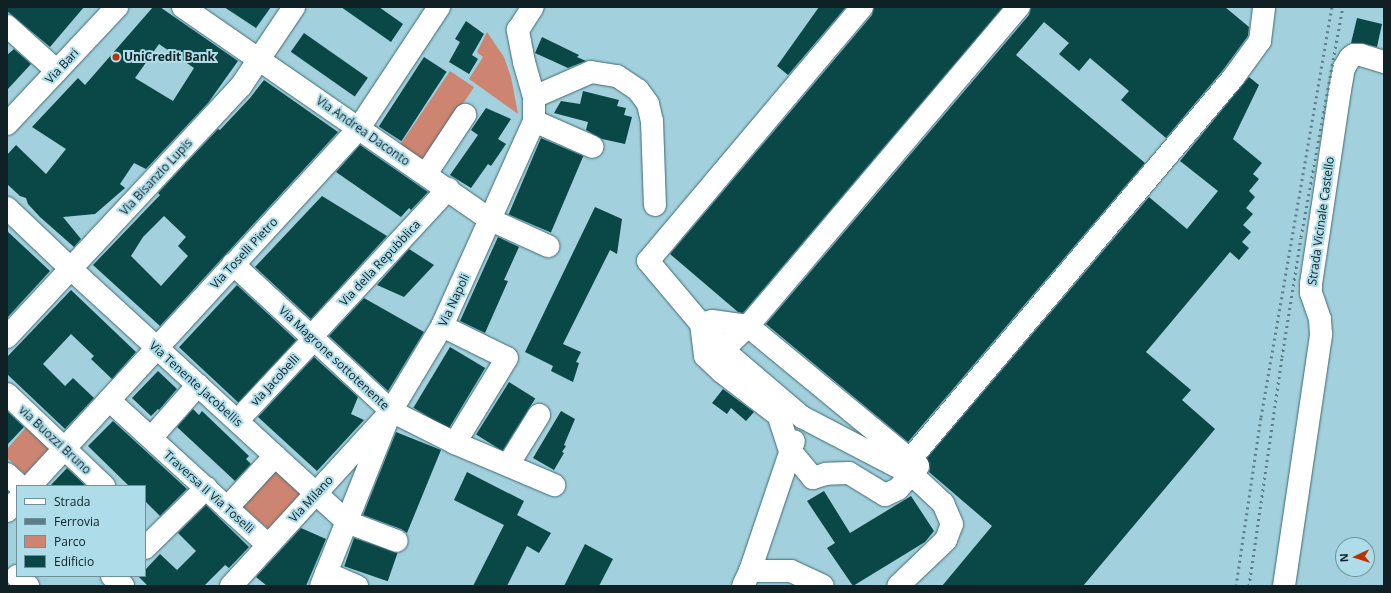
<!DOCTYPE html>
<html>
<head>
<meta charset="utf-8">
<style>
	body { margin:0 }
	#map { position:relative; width:1391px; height:593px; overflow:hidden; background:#a2d0dc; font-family:"Open Sans",sans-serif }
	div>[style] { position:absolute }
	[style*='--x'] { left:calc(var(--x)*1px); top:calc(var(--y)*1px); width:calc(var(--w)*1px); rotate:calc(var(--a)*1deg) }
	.green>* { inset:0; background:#cd8471; transform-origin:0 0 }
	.building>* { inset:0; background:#0a4848; transform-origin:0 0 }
	.roads { filter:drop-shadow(0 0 1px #3e6974) drop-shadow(0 0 1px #3e6974) }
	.minor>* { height:22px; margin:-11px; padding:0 11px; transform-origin:11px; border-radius:11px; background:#fff }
	.major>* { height:22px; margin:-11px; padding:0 11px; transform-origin:11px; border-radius:11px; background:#fff }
	.rail>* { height:3px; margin-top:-1.5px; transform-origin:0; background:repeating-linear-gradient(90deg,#5e7e87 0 2px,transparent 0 6px) }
	.dots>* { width:11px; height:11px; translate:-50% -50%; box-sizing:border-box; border:2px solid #aedde9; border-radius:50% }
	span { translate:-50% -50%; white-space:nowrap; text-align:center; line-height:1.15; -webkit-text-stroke:4px #aedde9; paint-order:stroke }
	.poi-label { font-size:12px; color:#0f2125; font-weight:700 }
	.left { translate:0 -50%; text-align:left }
	.street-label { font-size:12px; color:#0f2125 }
	.frame { position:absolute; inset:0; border:8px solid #0f2125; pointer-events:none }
	.legend { position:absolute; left:16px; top:485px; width:130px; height:92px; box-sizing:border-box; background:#aedde9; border:1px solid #6e929b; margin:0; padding:5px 7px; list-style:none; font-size:12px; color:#0f2125 }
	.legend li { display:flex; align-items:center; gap:8px; height:20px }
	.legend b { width:20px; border:1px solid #6e929b }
	.north { position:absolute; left:1335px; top:537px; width:40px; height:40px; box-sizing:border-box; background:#aedde9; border:1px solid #6e929b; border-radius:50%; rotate:266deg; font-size:11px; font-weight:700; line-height:16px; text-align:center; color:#0f2125 }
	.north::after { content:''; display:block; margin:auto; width:14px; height:18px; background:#ba3102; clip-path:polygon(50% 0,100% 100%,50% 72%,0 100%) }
</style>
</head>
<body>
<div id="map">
	<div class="green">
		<div style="clip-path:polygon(487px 32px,504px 57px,511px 77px,518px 114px,469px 79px,483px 57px,477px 52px)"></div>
		<div style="left:450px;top:71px;width:29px;height:90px;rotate:34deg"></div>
		<div style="clip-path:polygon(28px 425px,51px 446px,25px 474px,7px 458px,7px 449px)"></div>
		<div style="left:274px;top:470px;width:35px;height:48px;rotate:41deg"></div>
	</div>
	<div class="building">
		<div style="clip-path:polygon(7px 7px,84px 7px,50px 47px,7px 11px)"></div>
		<div style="clip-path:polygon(evenodd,153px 7px,160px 7px,238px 61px,208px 103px,146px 169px,134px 163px,120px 184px,125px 188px,95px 214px,63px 217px,81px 239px,74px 247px,40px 217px,28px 204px,26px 198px,20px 196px,7px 184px,7px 155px,16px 145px,46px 174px,66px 149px,32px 127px,78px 78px,85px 85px,153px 7px,159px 44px,194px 68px,173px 101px,135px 78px,159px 44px)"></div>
		<div style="clip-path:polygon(224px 7px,271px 7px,256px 28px)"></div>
		<div style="clip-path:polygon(341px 7px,379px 7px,403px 24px,391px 42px)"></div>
		<div style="clip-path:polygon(819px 7px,846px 7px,788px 75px,777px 66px)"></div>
		<div style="clip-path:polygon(874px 7px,1003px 7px,743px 313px,738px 312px,670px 254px,872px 15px)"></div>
		<div style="clip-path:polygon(1031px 7px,1225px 7px,1249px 27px,1248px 36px,1223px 70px,1166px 138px,1121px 100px,1129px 91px,1090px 58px,1079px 71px,1059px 54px,1069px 43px,1044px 22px,1016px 55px,1145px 163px,908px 442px,766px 324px,1029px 15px)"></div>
		<div style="clip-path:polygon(1357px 18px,1382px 24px,1377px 47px,1361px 43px,1351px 43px)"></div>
		<div style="clip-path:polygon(466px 21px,484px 34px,472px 55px,478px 59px,469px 74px,449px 62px,460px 42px,455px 39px)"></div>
		<div style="left:304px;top:33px;width:78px;height:23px;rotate:35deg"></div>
		<div style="clip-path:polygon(542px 37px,579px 55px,577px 57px,586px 61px,568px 68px,535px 53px)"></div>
		<div style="clip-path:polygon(14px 49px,31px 64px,7px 90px,7px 55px)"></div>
		<div style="left:424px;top:57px;width:27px;height:83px;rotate:33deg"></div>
		<div style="clip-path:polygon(1249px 77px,1259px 85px,1233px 139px,1262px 163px,1253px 174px,1259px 179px,1249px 191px,1255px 197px,1246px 208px,1253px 214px,1243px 225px,1251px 232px,1242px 242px,1249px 248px,1239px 260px,1230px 252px,1146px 352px,1191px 390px,1182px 400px,1215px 429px,1083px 586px,942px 586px,992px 526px,929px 472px,930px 468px,927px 458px,1149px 197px,1187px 229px,1218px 191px,1180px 161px)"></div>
		<div style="clip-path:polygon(evenodd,264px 80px,338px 132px,160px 326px,93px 265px,160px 195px,158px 193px,218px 129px,220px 130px,250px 98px,264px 80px,164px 216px,186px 237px,178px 246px,188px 256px,161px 286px,131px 256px,143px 237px,164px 216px)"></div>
		<div style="clip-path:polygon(583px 91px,619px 100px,617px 106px,626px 108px,624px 115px,632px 117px,625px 144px,602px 139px,586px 130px,588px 122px,554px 113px,561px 101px,580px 104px)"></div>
		<div style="clip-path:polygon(486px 108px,511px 119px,498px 139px,506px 144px,491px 166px,488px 164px,471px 188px,450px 175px,478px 135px,471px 130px)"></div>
		<div style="left:541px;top:138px;width:46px;height:83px;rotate:23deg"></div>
		<div style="clip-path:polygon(360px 145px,428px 192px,411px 210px,409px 208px,401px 217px,336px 172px)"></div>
		<div style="clip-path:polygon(322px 196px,387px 236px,311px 319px,255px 267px)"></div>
		<div style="clip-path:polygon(595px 207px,622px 219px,617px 254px,610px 250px,563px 344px,581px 352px,576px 362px,579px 363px,573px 382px,551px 371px,553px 366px,525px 352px)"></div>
		<div style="clip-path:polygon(7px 231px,50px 271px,7px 318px)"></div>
		<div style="clip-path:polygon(498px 237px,519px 247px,504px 280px,508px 281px,485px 333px,460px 321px)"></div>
		<div style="clip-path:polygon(409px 249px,434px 265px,404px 297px,377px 285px)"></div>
		<div style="left:237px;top:285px;width:81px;height:85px;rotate:43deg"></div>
		<div style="clip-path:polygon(71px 290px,136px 352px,112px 379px,91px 359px,94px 356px,71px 334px,43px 364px,65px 386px,73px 378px,94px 398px,65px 429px,7px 374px,7px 357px)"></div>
		<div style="clip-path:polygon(364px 298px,424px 332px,388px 391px,329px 336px)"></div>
		<div style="left:450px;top:347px;width:41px;height:71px;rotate:31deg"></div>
		<div style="clip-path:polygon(314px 357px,358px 397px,351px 414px,364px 420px,317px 471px,258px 417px)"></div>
		<div style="clip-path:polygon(158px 371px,177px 389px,159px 410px,158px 409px,151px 416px,132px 398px)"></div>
		<div style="left:509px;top:382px;width:31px;height:62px;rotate:32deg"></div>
		<div style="clip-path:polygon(723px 389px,754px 412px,746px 421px,731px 408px,727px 414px,712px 403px)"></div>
		<div style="clip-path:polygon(193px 409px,199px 415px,202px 411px,249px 456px,246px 459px,251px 464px,235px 481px,177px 427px)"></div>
		<div style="clip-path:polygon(7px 411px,24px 427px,7px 445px)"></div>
		<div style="clip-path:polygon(561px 411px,575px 419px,564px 445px,566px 446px,562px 452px,564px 453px,554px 470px,533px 458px)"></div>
		<div style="clip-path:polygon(113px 421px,187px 489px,160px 516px,145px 501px,145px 486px,129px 486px,88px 446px)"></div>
		<div style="clip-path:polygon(396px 432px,441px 450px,407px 533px,401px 529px,363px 515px)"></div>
		<div style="clip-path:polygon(67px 468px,86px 486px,50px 486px)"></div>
		<div style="clip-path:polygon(467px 472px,524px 501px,517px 515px,551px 533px,539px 553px,527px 546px,507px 586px,473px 586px,504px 525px,454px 500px)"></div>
		<div style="clip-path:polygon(824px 491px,850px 533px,911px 496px,934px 531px,925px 542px,853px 586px,827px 548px,835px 543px,807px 501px)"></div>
		<div style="clip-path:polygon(206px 505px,249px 547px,229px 568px,225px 565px,204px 586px,148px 586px,138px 576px,145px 576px,145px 570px,160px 554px,177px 570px,196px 551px,178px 533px)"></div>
		<div style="clip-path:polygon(301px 528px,326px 539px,306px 586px,267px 586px,256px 577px)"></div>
		<div style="left:354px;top:538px;width:46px;height:30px;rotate:19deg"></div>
		<div style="clip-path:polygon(585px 544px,613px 559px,599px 586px,564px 586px)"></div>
	</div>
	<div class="roads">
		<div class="minor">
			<div style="--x:183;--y:7;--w:374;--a:34.7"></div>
			<div style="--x:491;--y:220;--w:63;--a:24.5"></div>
			<div style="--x:862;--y:7;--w:332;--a:130.1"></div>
			<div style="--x:648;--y:261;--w:116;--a:49.9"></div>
			<div style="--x:723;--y:350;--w:35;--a:-44"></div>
			<div style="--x:748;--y:326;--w:419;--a:-49.7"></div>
			<div style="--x:7;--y:26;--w:67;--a:42"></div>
			<div style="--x:534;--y:97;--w:62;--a:-23.7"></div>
			<div style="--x:591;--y:72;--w:26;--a:9"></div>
			<div style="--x:617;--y:76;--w:25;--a:34"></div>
			<div style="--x:638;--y:90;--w:17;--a:54"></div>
			<div style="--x:648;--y:104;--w:17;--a:77"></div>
			<div style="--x:652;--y:121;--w:84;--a:88"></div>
			<div style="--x:534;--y:121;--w:64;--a:23.8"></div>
			<div style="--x:426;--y:174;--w:71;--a:-56.5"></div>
			<div style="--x:7;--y:208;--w:88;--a:43.6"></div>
			<div style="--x:71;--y:269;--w:374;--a:42.5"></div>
			<div style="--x:347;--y:522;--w:53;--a:20.8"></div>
			<div style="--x:233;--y:264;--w:216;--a:42.9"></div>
			<div style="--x:391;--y:411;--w:72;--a:26.6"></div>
			<div style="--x:455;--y:443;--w:108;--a:23"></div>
			<div style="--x:712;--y:321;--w:36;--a:8"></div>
			<div style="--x:748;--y:326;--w:220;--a:39.5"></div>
			<div style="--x:918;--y:466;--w:30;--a:131"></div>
			<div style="--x:898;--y:489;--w:14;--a:155"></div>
			<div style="--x:885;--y:495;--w:42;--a:-148.6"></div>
			<div style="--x:849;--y:473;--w:23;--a:178"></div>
			<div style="--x:826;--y:474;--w:14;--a:163"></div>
			<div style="--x:813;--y:478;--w:35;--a:-130"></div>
			<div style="--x:790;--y:451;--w:38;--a:-108"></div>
			<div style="--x:778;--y:415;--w:71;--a:-142.5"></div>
			<div style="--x:722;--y:372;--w:23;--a:-137"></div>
			<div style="--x:705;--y:356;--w:32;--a:-97"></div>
			<div style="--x:701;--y:324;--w:11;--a:-15"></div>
			<div style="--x:442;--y:326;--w:72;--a:26.2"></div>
			<div style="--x:507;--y:358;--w:100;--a:121.5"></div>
			<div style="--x:7;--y:337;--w:343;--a:-47"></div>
			<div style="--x:241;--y:86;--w:95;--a:-56.1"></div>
			<div style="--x:311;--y:337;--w:202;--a:-47.2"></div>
			<div style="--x:723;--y:350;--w:104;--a:40.3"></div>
			<div style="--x:802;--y:417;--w:113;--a:27.5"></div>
			<div style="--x:902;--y:469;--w:19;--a:35"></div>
			<div style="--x:918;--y:480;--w:34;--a:43"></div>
			<div style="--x:943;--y:503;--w:23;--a:67"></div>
			<div style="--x:952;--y:524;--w:17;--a:111"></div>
			<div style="--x:946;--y:540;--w:66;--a:136.2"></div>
			<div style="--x:7;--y:394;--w:134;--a:43.5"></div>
			<div style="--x:109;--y:400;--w:215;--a:42.4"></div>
			<div style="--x:237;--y:421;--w:112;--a:-46.8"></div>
			<div style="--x:151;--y:438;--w:71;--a:-48.4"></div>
			<div style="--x:508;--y:465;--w:59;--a:-58.2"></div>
			<div style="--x:902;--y:469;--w:512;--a:-49.75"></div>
			<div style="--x:1233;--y:78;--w:46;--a:-53.9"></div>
			<div style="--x:1260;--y:41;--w:34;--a:-83"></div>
			<div style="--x:7;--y:474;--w:18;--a:43"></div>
			<div style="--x:30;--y:486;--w:486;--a:-47.4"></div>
			<div style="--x:359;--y:128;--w:145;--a:-56.5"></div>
			<div style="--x:227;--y:508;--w:71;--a:-47.3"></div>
			<div style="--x:7;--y:511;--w:14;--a:-45"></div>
			<div style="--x:145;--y:548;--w:86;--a:-44.5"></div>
			<div style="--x:750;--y:571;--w:137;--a:-71.3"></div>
			<div style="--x:326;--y:573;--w:34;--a:23"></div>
			<div style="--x:112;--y:576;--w:15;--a:42"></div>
			<div style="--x:231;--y:586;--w:224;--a:-47.5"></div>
			<div style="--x:321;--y:586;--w:188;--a:-68.2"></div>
			<div style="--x:391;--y:411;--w:99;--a:-59"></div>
			<div style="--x:442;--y:326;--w:225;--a:-65.8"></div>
			<div style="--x:534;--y:121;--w:24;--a:-90"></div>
			<div style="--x:534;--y:97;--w:36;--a:-106"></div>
			<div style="--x:524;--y:62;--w:33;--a:-101"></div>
			<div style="--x:518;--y:30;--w:27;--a:-57"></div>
			<div style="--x:743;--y:586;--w:17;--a:-65"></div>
			<div style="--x:750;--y:571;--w:41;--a:0"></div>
			<div style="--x:791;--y:571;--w:35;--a:25"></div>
			<div style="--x:1284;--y:586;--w:255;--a:-81.6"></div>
			<div style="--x:1321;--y:334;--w:15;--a:-94"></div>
			<div style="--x:1320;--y:319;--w:28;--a:-109"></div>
			<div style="--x:1311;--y:293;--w:9;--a:-90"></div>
			<div style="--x:1311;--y:284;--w:196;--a:-81.5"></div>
			<div style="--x:1340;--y:90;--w:22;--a:-80"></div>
			<div style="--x:1344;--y:68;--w:12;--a:-59"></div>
			<div style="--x:1350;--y:58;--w:5;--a:-37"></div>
			<div style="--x:1354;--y:55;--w:7;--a:0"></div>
			<div style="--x:1361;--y:55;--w:24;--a:17"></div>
		</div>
		<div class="major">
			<div style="--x:7;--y:124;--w:161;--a:-46.8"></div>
			<div style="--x:17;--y:576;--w:15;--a:42"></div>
		</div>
	</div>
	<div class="rail">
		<div style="--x:1236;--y:586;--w:171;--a:-81.6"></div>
		<div style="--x:1261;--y:417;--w:416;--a:-80.2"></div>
		<div style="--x:1249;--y:586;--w:231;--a:-81.8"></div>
		<div style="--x:1282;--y:357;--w:121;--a:-81"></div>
		<div style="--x:1301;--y:237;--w:234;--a:-79.7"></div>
	</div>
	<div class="dots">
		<div style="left:116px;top:57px;background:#ba3102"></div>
	</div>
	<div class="poi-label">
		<span class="left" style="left:124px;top:57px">UniCredit Bank</span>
	</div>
	<div class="street-label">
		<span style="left:62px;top:66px;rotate:-47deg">Via Bari</span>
		<span style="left:363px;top:131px;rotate:35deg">Via Andrea Daconto</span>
		<span style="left:156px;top:177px;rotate:-47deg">Via Bisanzio Lupis</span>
		<span style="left:1321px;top:221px;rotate:-82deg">Strada Vicinale Castello</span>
		<span style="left:244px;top:253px;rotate:-47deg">Via Toselli Pietro</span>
		<span style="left:380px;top:263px;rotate:-47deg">Via della Repubblica</span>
		<span style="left:454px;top:300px;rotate:-65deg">Via Napoli</span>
		<span style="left:334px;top:358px;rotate:43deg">Via Magrone sottotenente</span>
		<span style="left:275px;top:380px;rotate:-47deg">via Jacobelli</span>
		<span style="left:196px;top:384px;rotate:42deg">Via Tenente Jacobellis</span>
		<span style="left:55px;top:440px;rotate:43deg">via Buozzi Bruno</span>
		<span style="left:209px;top:492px;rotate:42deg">Traversa II Via Toselli</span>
		<span style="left:311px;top:499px;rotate:-47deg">Via Milano</span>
	</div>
	<div class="frame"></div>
	<ul class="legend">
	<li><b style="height:5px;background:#fff"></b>Strada</li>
	<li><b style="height:5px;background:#5e7e87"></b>Ferrovia</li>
	<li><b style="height:11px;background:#cd8471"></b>Parco</li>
	<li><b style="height:11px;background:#0a4848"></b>Edificio</li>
	</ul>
	<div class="north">N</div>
</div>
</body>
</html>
